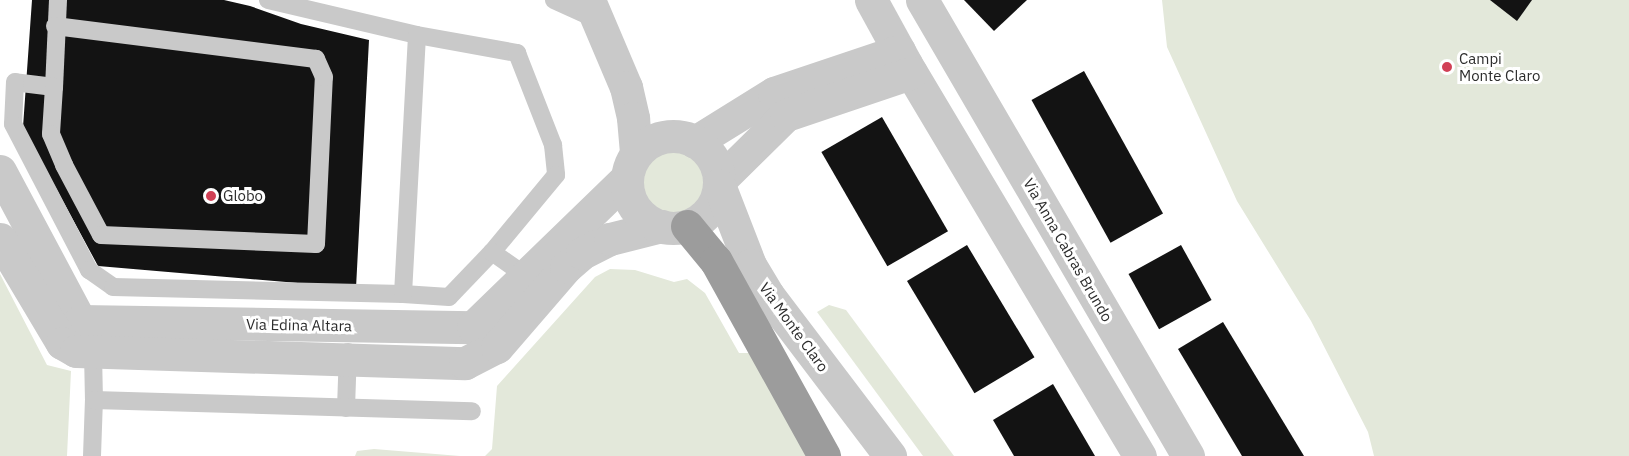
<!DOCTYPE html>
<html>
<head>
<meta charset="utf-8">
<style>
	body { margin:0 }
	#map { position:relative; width:1629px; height:456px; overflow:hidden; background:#fff; font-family:"IBM Plex Sans",sans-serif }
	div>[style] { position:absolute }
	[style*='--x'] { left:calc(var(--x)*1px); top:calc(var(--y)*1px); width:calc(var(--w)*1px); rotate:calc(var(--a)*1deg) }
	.green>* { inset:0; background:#e3e8da }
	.building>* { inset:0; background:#131313; transform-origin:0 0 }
	.service>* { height:18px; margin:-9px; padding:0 9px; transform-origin:9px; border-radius:9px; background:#c9c9c9 }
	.minor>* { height:33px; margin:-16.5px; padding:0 16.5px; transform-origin:16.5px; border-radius:16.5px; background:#c9c9c9 }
	.tertiary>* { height:33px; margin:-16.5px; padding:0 16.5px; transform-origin:16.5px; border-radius:16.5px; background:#c9c9c9 }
	.tertiary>.ring { margin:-16.5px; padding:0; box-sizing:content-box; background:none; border:33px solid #c9c9c9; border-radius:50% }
	.trunk>* { height:33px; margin:-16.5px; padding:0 16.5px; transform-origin:16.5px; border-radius:16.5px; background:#9c9c9c }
	.dots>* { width:16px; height:16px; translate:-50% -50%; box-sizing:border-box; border:3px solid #fff; border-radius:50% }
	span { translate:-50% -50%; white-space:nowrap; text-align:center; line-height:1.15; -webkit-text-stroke:6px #fff; paint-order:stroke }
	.poi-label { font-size:15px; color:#2c2c2c }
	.left { translate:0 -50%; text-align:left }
	.street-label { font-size:15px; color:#2c2c2c }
</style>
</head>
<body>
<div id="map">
	<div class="green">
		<div style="clip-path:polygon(1162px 0,1629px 0,1629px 456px,1374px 456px,1368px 432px,1311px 321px,1237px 201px,1167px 47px)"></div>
		<div style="clip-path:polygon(679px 141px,703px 154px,709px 161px,713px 169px,709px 204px,688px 220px,646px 214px,632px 192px,646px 151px,662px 142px)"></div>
		<div style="clip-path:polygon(610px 269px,635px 270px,674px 282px,687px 279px,705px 293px,739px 353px,754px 353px,806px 456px,485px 456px,492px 449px,497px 386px,595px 277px)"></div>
		<div style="clip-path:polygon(0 274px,47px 365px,71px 371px,67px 456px,0 456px)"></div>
		<div style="clip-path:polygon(829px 305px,846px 310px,954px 456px,923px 456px,817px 312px)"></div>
		<div style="clip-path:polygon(374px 449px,460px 456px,355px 456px,357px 451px)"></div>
	</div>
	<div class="building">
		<div style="clip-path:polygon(32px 0,224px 0,250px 6px,301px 24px,369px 40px,356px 288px,98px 266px,23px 127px)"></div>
		<div style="clip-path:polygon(964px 0,1027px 0,994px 31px)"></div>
		<div style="clip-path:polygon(1490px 0,1532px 0,1517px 21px)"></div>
		<div style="left:1084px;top:71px;width:163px;height:60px;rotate:61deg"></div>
		<div style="left:882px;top:117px;width:132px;height:70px;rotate:60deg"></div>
		<div style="left:967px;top:245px;width:131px;height:70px;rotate:59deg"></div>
		<div style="left:1181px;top:245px;width:63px;height:60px;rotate:61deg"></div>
		<div style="clip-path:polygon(1223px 322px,1304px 456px,1242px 456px,1178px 349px)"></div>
		<div style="clip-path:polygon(1053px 384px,1095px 456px,1014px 456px,993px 420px)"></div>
	</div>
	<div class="service">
		<div style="--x:58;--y:0;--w:87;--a:92.6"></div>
		<div style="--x:54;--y:87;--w:39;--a:-173"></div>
		<div style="--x:15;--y:82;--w:42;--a:92.7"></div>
		<div style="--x:13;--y:124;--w:165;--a:62.5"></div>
		<div style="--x:89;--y:270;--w:29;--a:35"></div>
		<div style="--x:113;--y:287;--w:290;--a:1.4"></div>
		<div style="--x:268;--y:0;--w:153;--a:13.2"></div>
		<div style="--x:417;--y:35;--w:102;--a:10.2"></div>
		<div style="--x:517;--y:53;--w:99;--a:68.6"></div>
		<div style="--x:553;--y:145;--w:30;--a:84"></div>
		<div style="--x:556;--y:175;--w:100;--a:129.7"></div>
		<div style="--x:492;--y:252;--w:62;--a:133.7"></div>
		<div style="--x:449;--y:297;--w:46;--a:-176.3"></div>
		<div style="--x:403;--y:294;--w:259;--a:-86.9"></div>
		<div style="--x:554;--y:0;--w:46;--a:24.3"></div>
		<div style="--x:54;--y:87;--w:47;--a:93.7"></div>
		<div style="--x:51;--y:134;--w:34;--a:67"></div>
		<div style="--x:64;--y:165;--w:79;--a:62.1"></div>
		<div style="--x:101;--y:235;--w:215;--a:2.4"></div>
		<div style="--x:316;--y:244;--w:167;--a:-87.3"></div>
		<div style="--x:324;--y:77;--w:20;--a:-114"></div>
		<div style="--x:316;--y:59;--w:263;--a:-172.8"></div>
		<div style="--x:492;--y:252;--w:42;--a:35.2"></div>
		<div style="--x:93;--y:353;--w:47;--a:88.8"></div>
		<div style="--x:346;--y:408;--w:56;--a:-88"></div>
		<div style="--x:92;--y:456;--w:56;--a:-88"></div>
		<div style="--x:94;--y:400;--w:378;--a:1.7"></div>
	</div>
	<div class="minor">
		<div style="--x:871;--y:0;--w:73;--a:61.3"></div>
		<div style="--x:906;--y:64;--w:457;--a:59.2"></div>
		<div style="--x:922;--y:0;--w:528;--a:59.74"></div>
		<div style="--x:695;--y:142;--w:93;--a:-31.8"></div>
		<div style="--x:774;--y:93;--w:132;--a:-18.6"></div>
		<div style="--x:0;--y:171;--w:170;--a:61.9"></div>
		<div style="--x:80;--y:321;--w:393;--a:0.9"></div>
		<div style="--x:473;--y:327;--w:214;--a:-44.1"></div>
		<div style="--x:719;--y:181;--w:94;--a:-44.6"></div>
		<div style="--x:786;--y:115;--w:132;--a:-18.6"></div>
		<div style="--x:0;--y:239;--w:121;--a:59.2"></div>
		<div style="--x:62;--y:343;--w:16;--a:30"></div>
		<div style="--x:76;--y:351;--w:389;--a:1.8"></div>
		<div style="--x:465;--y:363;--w:36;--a:-27"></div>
		<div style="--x:497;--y:347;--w:106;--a:-49.2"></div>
		<div style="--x:566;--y:267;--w:21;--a:-41"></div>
		<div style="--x:582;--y:253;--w:31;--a:-27"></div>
		<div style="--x:610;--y:239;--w:53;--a:-14.3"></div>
	</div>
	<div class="tertiary">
		<div style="--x:589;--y:0;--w:95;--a:67"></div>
		<div style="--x:626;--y:87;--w:32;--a:77"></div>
		<div style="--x:633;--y:118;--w:36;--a:85"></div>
		<div class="ring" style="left:627px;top:136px;width:59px;height:59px"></div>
		<div style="--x:719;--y:185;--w:86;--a:68.8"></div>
		<div style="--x:750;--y:265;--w:35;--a:59"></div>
		<div style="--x:768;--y:295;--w:202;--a:52.8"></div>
	</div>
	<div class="trunk">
		<div style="--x:687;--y:226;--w:45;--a:50.4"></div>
		<div style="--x:716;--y:261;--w:223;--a:61"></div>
	</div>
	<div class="dots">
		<div style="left:1447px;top:67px;background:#d14055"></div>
		<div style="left:211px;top:196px;background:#d14055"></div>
	</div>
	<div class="poi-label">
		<span class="left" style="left:1459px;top:67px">Campi<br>Monte Claro</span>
		<span class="left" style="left:223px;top:196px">Globo</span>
	</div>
	<div class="street-label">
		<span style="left:1068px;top:250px;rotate:60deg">Via Anna Cabras Brundo</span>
		<span style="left:299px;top:325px;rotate:1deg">Via Edina Altara</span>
		<span style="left:794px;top:327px;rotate:54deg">Via Monte Claro</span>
	</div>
</div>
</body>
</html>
